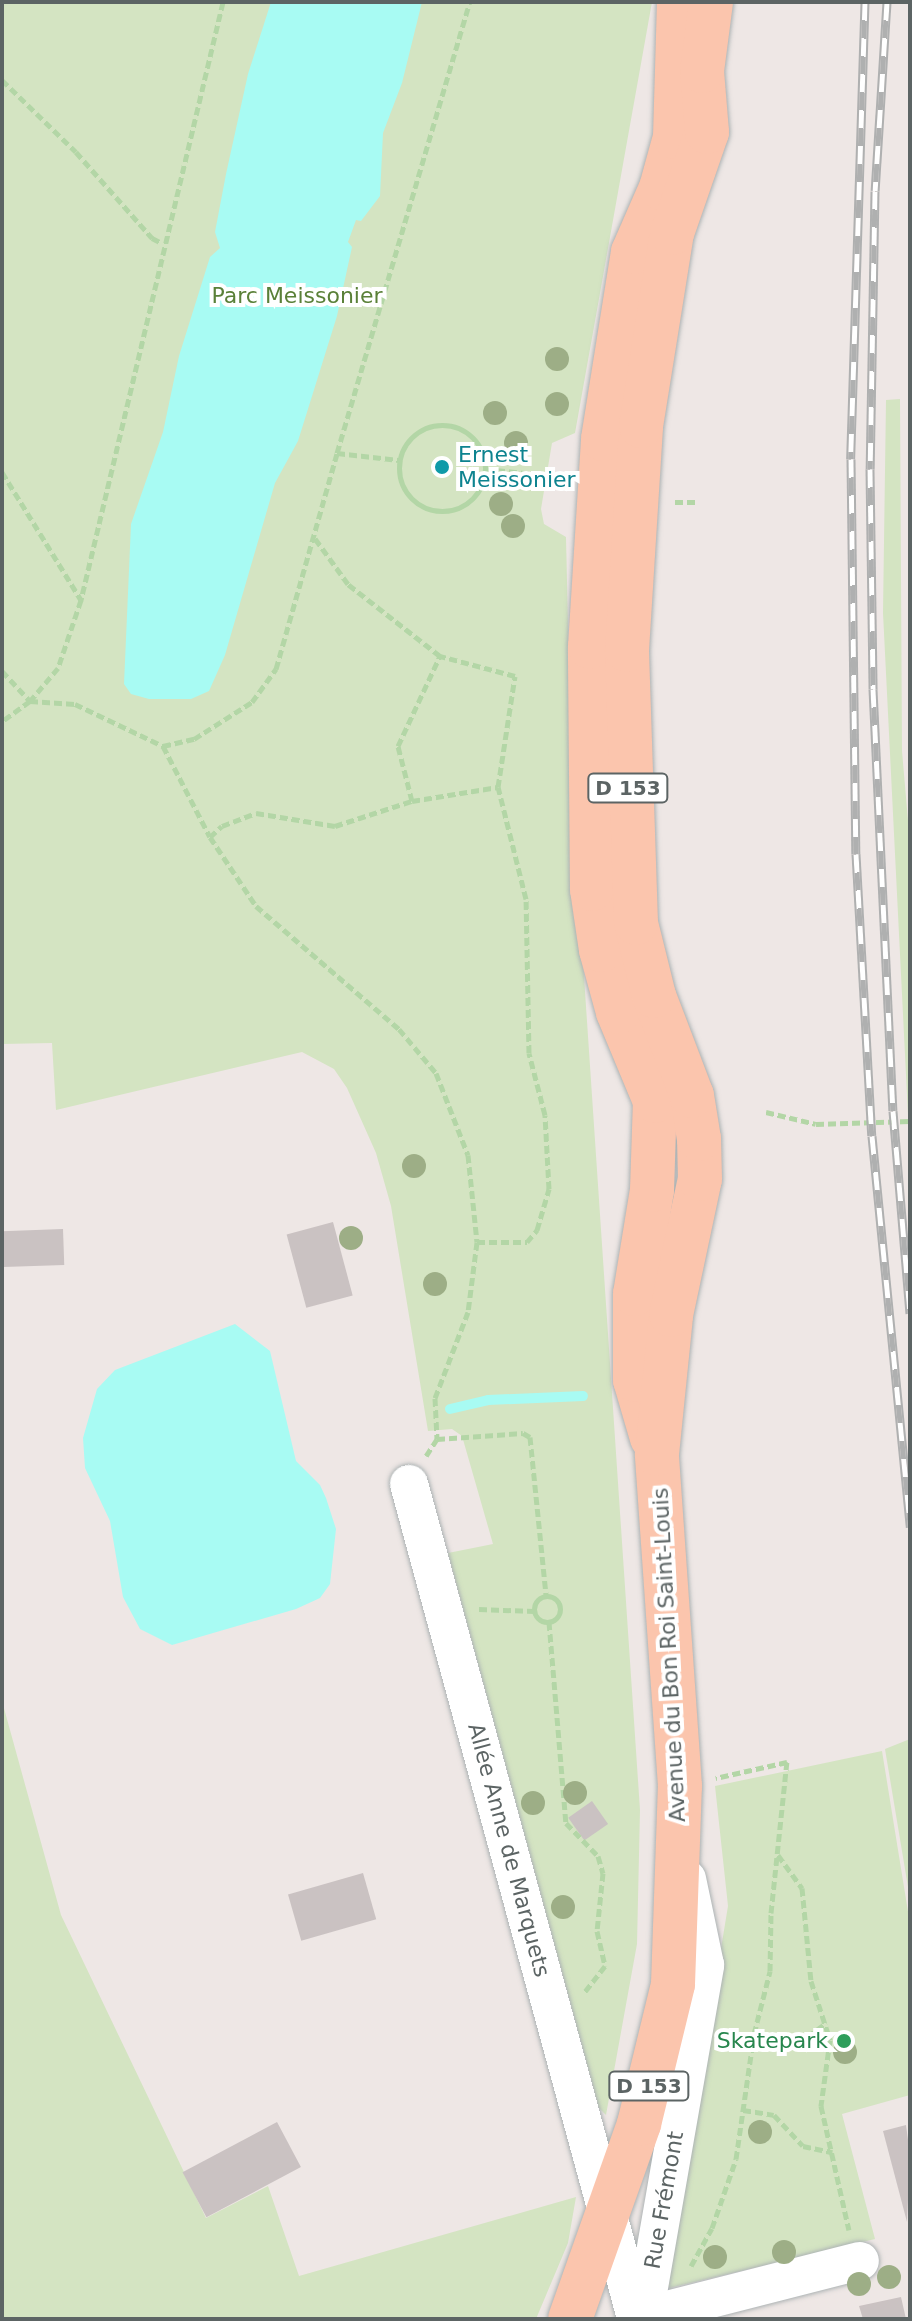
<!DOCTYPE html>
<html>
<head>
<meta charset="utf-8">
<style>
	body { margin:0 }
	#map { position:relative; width:912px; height:2321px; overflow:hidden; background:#eee7e5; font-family:"DejaVu Sans",sans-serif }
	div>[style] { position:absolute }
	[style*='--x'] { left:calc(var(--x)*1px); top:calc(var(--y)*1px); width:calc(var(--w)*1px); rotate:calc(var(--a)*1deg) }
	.green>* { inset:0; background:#d4e4c2 }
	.water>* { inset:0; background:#a8fbf3 }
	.stream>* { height:10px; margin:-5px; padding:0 5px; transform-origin:5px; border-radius:5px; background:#a8fbf3 }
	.building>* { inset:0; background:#cac2c2; transform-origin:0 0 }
	.path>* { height:5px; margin-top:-2.5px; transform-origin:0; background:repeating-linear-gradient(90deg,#b3d6a6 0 8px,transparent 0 12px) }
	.path>.ring { margin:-2.5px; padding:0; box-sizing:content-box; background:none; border:5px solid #b3d6a6; border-radius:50% }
	.roads { filter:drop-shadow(0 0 2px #adb3b4) drop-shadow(0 0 2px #adb3b4) }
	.minor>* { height:38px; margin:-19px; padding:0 19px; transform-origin:19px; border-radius:19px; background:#fff }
	.primary>* { height:44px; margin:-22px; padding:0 22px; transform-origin:22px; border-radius:22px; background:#fbc5ad }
	.rail>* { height:9px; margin-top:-4.5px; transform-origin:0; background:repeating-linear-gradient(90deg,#fff 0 18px,#afb0b0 0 36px); box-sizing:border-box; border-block:2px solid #afb0b0 }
	.trees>* { width:24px; height:24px; margin:-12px; border-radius:50%; background:#9dae86 }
	.dots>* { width:22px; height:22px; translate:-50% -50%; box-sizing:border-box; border:4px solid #fff; border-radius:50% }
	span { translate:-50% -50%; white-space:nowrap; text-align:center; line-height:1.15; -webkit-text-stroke:8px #fff; paint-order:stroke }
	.shield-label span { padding:2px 6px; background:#fff; border:2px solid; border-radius:6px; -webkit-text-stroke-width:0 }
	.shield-label { font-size:20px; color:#5c6464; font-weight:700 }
	.park-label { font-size:22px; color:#5a8038 }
	.culture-label { font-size:22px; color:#0d838f }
	.left { translate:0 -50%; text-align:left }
	.street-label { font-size:22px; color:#5c6464 }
	.leisure-label { font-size:22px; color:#27864d }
	.right { translate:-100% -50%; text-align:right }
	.frame { position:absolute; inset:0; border:4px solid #5c6464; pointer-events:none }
</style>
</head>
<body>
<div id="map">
	<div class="green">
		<div style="clip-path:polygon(2px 2px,652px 2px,575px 433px,552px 443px,541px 509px,544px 524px,566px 537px,572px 798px,640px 1810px,637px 1944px,606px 2115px,599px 2108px,448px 1553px,493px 1544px,462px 1436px,452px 1429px,428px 1431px,391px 1206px,376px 1153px,347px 1088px,334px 1069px,302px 1052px,56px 1110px,52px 1043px,2px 1044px)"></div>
		<div style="clip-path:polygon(900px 399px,902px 751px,910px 844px,908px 1115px,883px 613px,886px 400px)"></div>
		<div style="clip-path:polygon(2px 1701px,61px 1915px,206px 2218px,268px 2186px,299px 2276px,576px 2197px,568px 2243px,536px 2319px,2px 2319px)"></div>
		<div style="clip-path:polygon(910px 1739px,910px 1899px,885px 1749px)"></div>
		<div style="clip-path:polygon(882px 1751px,910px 1924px,910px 2095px,842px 2114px,875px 2239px,665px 2289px,728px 1906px,715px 1786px)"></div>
	</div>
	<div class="water">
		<div style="clip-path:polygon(271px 2px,422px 2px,402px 83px,383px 133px,380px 196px,361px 221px,356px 220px,348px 242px,352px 247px,337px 316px,298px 441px,275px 483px,225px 655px,209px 691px,191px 699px,149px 699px,131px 694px,124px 684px,131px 524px,163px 432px,179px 356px,210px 257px,220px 248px,215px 232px,226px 174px,248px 74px)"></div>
		<div style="clip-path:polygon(235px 1324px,270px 1351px,296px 1461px,320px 1485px,326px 1498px,336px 1529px,330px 1584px,320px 1598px,296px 1609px,172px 1645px,140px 1629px,123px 1597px,110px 1521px,85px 1468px,83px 1438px,97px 1389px,115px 1370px)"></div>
	</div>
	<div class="stream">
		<div style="--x:450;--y:1409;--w:39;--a:-13"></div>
		<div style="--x:488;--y:1400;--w:95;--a:-2.4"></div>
	</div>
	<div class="building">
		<div style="left:333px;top:1222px;width:76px;height:48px;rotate:75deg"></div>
		<div style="left:63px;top:1229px;width:36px;height:61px;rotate:88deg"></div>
		<div style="left:592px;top:1801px;width:28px;height:29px;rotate:55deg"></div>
		<div style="left:363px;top:1873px;width:48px;height:78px;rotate:74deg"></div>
		<div style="left:277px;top:2122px;width:51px;height:107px;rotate:62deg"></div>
		<div style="clip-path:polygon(906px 2125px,910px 2155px,907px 2222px,883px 2131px)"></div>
		<div style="clip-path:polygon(901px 2297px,906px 2319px,863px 2319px,859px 2306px)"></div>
	</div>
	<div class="path">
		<div style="--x:223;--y:2;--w:615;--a:103.36"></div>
		<div style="--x:81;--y:600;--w:72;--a:108.7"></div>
		<div style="--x:58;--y:668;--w:43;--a:130.3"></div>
		<div style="--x:30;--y:701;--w:45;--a:3.8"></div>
		<div style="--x:75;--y:704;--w:98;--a:25.5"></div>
		<div style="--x:163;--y:746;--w:102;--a:62.7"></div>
		<div style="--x:210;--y:837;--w:83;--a:56.3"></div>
		<div style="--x:256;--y:906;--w:189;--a:40.7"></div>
		<div style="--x:399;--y:1029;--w:57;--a:49.9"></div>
		<div style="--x:436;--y:1073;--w:88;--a:68.7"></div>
		<div style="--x:468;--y:1155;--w:87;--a:84.1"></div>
		<div style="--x:477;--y:1242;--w:71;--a:97.3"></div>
		<div style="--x:468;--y:1312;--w:92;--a:111"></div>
		<div style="--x:435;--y:1398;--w:41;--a:87.2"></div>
		<div style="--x:437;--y:1439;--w:20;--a:123"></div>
		<div style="--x:2;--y:80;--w:103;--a:44.2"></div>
		<div style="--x:76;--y:152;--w:115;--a:48.5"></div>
		<div style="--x:152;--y:238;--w:11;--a:27"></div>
		<div class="ring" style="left:399px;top:425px;width:81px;height:81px"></div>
		<div style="--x:337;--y:453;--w:470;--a:-73.6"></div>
		<div style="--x:485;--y:469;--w:79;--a:5.8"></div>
		<div style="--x:2;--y:472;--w:150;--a:58.3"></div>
		<div style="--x:675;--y:502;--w:24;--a:0"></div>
		<div style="--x:2;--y:671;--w:41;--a:47"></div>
		<div style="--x:30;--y:701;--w:34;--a:144"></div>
		<div style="--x:163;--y:746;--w:32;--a:-13"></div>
		<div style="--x:194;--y:739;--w:69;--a:-32.5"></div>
		<div style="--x:252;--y:702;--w:41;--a:-54"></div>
		<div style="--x:276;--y:669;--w:224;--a:-74.2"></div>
		<div style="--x:337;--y:453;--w:62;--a:6.4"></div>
		<div style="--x:412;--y:801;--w:57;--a:-104.3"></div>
		<div style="--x:398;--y:746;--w:99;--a:-65"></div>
		<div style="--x:210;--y:837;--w:16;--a:-43"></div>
		<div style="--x:222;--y:826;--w:36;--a:-21"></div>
		<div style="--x:256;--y:813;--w:80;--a:9.3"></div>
		<div style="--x:335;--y:826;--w:81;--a:-18"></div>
		<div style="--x:412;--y:801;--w:87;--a:-9.2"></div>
		<div style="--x:498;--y:787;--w:112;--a:-81.3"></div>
		<div style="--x:515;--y:676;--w:78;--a:-165.1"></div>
		<div style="--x:440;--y:656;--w:117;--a:-142"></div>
		<div style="--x:348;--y:584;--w:58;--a:-125.9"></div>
		<div style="--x:766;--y:1112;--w:51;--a:13.5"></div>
		<div style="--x:816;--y:1124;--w:94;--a:-1.8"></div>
		<div style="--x:477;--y:1242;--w:50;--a:0"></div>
		<div style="--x:527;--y:1242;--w:16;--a:-50"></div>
		<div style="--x:537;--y:1230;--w:43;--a:-73.7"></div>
		<div style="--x:549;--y:1189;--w:74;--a:-93.1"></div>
		<div style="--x:545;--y:1115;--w:64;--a:-104.5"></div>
		<div style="--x:529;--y:1053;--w:154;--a:-91.1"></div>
		<div style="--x:526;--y:899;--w:115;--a:-104"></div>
		<div style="--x:437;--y:1439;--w:86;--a:-4"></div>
		<div style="--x:523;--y:1433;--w:8;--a:30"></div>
		<div style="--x:530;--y:1437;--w:159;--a:84.2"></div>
		<div class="ring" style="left:534px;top:1596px;width:21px;height:21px"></div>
		<div style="--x:479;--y:1609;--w:55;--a:2.1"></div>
		<div style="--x:549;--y:1622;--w:202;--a:85.2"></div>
		<div style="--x:566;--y:1823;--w:46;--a:45.9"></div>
		<div style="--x:598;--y:1856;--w:18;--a:74"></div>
		<div style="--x:603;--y:1873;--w:58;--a:95.9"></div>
		<div style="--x:597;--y:1931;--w:36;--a:77"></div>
		<div style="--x:605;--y:1966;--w:34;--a:128"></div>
		<div style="--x:778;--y:1855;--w:41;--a:54"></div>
		<div style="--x:802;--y:1888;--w:93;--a:84.5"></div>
		<div style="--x:811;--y:1981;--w:62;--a:72.1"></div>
		<div style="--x:830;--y:2040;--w:67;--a:97.8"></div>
		<div style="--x:821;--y:2106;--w:127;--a:77.3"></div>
		<div style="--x:754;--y:2034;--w:28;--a:15"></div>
		<div style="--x:781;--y:2041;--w:26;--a:-9"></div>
		<div style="--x:807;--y:2037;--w:24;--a:-36"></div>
		<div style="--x:743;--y:2110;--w:31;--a:9"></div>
		<div style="--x:774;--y:2115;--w:42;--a:46.9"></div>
		<div style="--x:803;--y:2146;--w:30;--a:12"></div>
		<div style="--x:691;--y:2266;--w:43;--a:-61.1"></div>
		<div style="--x:712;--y:2228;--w:73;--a:-70.8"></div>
		<div style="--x:736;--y:2159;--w:126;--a:-81.8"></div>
		<div style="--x:754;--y:2034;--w:65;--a:-75.7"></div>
		<div style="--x:770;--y:1971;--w:58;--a:-89"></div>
		<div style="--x:771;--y:1913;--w:152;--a:-84"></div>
		<div style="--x:787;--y:1762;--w:73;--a:167.3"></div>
	</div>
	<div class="roads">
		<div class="minor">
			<div style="--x:409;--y:1484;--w:864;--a:74.77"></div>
			<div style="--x:636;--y:2318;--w:231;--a:-14.3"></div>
			<div style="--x:636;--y:2319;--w:29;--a:-65"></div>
			<div style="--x:648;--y:2293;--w:333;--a:-80.1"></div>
			<div style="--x:705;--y:1965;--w:88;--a:-101.8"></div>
		</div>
		<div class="primary">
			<div style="--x:652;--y:1438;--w:60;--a:-106.3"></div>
			<div style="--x:635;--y:1380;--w:86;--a:-90"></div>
			<div style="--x:635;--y:1294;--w:105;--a:-80.7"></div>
			<div style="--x:652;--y:1190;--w:89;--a:-88.1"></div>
			<div style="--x:655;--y:1101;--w:96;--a:-112.6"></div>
			<div style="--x:618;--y:1012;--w:64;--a:-105.3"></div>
			<div style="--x:601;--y:950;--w:62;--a:-98.4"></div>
			<div style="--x:592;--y:889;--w:242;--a:-90.5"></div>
			<div style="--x:590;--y:647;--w:208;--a:-86.4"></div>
			<div style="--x:603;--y:439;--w:189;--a:-80.9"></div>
			<div style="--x:633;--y:252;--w:70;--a:-66.4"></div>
			<div style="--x:661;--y:188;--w:53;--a:-74.6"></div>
			<div style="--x:675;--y:137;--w:135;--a:-88.3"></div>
			<div style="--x:570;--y:2319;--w:207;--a:-70.5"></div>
			<div style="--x:639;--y:2124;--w:144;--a:-76.3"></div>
			<div style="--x:673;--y:1984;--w:198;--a:-88"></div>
			<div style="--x:680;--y:1786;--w:333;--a:-94"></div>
			<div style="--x:657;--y:1454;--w:140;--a:-84.2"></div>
			<div style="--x:671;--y:1315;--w:139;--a:-78"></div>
			<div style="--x:700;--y:1179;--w:40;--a:-91.4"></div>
			<div style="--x:699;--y:1139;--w:44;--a:-99.2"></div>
			<div style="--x:692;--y:1096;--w:107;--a:-110.8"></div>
			<div style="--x:654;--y:996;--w:75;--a:-103.9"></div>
			<div style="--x:636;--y:923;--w:273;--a:-91.9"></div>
			<div style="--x:627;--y:650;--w:224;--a:-86.4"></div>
			<div style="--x:641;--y:426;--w:195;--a:-80.9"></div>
			<div style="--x:672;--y:233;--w:107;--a:-70.9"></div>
			<div style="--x:707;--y:132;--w:61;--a:-94.7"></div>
			<div style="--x:702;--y:71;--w:70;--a:-82.6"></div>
		</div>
	</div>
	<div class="rail">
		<div style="--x:865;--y:2;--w:457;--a:91.8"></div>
		<div style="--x:851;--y:459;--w:395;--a:89.3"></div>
		<div style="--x:856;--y:854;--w:282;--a:86.8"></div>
		<div style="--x:872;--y:1136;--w:393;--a:84.4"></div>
		<div style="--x:887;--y:2;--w:189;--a:93.6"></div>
		<div style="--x:875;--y:191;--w:278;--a:91"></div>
		<div style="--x:870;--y:469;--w:220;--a:89.2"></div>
		<div style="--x:873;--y:689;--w:422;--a:87.3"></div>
		<div style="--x:893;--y:1111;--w:203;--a:85.2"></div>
	</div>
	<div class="trees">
		<div style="left:557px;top:359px"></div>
		<div style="left:557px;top:404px"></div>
		<div style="left:495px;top:413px"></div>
		<div style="left:516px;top:443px"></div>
		<div style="left:501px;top:504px"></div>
		<div style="left:513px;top:526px"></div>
		<div style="left:414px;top:1166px"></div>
		<div style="left:351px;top:1238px"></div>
		<div style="left:435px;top:1284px"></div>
		<div style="left:575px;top:1793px"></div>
		<div style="left:533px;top:1803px"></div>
		<div style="left:563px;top:1907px"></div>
		<div style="left:845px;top:2052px"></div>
		<div style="left:760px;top:2132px"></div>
		<div style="left:784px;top:2252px"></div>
		<div style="left:715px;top:2257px"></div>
		<div style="left:889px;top:2277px"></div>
		<div style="left:859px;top:2284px"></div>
	</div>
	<div class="dots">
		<div style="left:442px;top:467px;background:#0f9aa8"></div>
		<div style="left:844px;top:2041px;background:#2e9e5b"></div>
	</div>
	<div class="shield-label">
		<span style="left:628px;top:788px">D 153</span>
		<span style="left:649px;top:2086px">D 153</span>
	</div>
	<div class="park-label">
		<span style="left:297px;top:296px">Parc Meissonier</span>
	</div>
	<div class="culture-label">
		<span class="left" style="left:458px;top:467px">Ernest<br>Meissonier</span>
	</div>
	<div class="street-label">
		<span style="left:669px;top:1655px;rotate:-93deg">Avenue du Bon Roi Saint-Louis</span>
		<span style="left:509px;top:1850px;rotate:75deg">Allée Anne de Marquets</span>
		<span style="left:664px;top:2200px;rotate:-80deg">Rue Frémont</span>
	</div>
	<div class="leisure-label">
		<span class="right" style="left:828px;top:2041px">Skatepark</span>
	</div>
	<div class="frame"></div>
</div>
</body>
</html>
